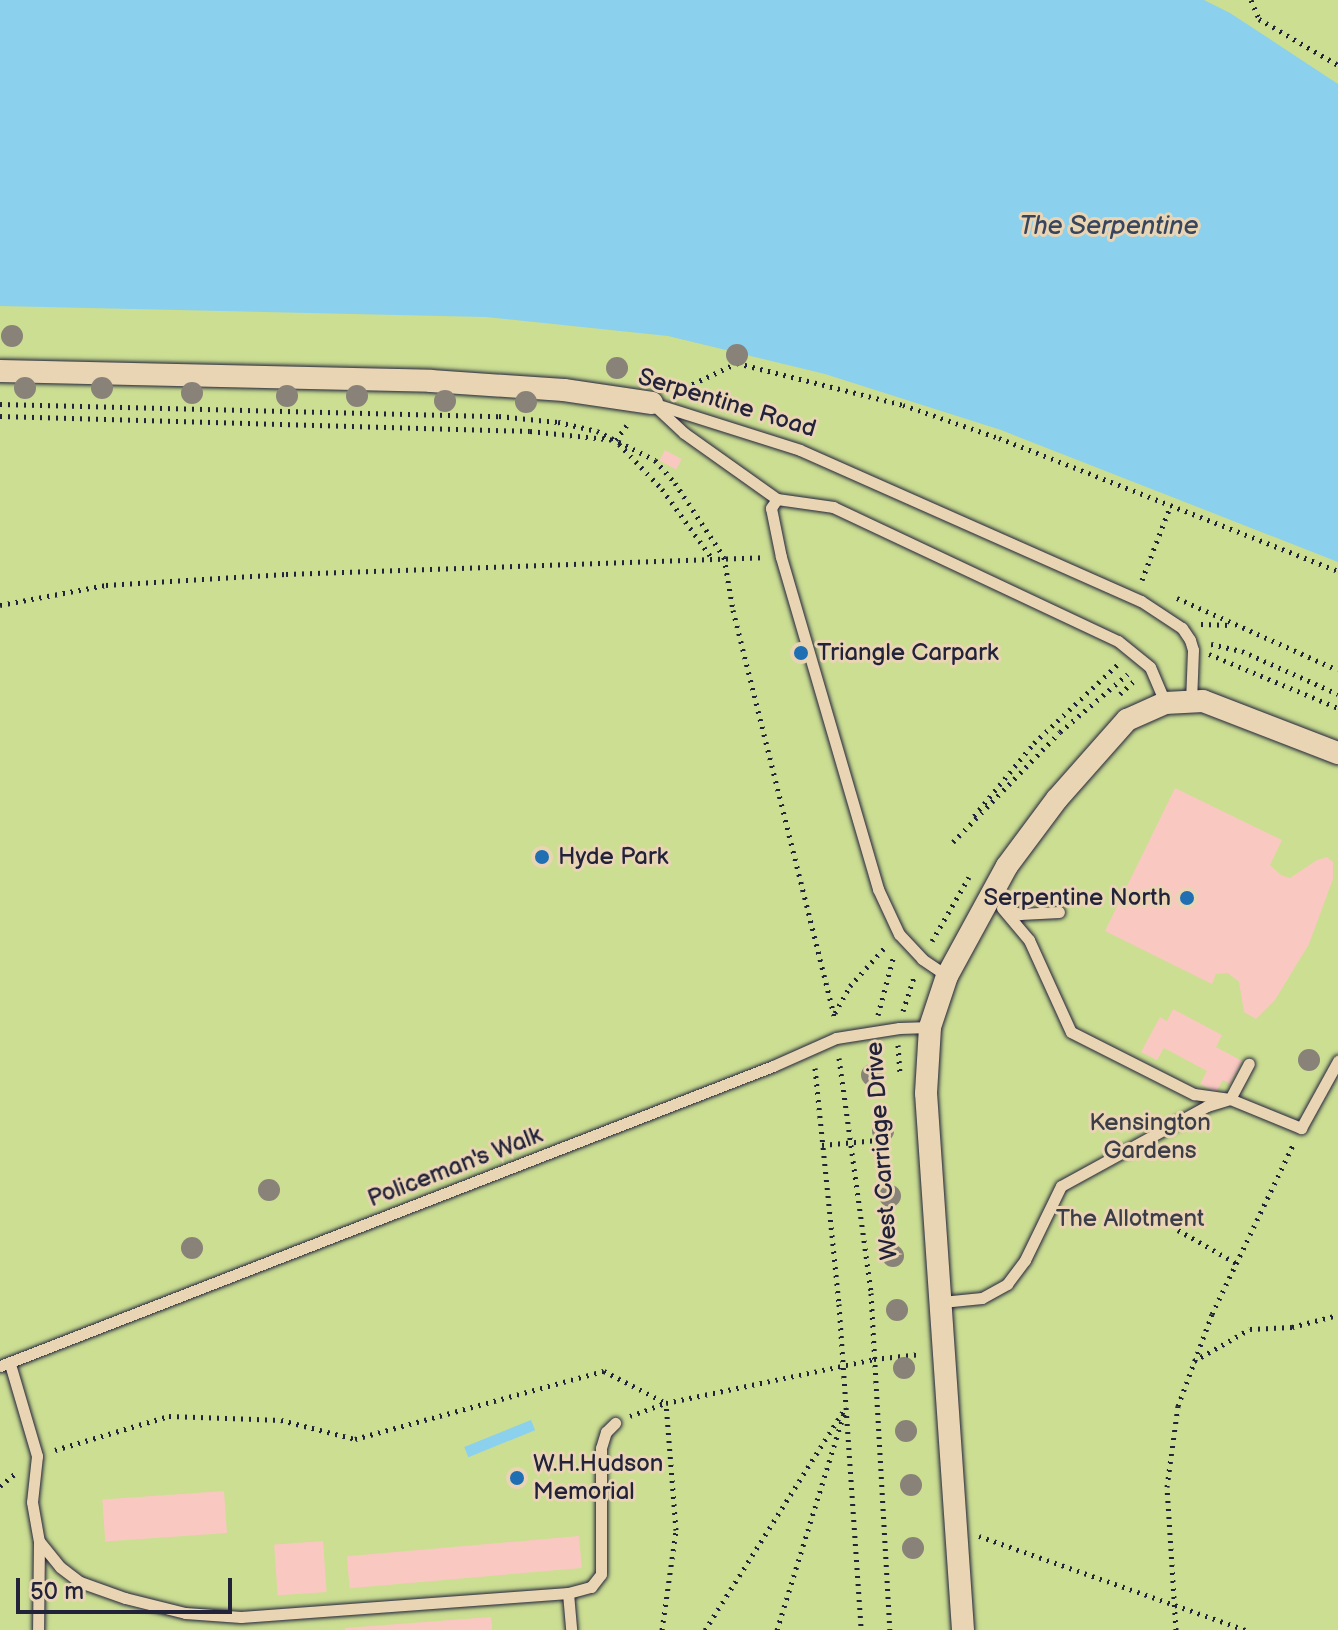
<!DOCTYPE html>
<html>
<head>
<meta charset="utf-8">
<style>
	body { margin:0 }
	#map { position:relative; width:1338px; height:1630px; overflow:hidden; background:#e9d4b3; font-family:"Balsamiq Sans",sans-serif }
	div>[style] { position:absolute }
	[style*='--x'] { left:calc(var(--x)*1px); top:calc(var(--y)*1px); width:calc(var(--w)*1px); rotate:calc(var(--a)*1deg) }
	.green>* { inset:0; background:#cbde92; transform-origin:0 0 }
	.water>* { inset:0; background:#8bd0ed; transform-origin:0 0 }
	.building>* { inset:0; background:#f9c9c1; transform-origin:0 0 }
	.path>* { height:5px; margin-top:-2.5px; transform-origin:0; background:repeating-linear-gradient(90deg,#22223b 0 2px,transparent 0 8px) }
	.roads { filter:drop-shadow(0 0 2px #22223b) drop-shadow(0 0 2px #22223b) }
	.lane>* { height:11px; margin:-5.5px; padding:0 5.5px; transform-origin:5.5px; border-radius:5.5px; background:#e9d4b3 }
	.street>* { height:22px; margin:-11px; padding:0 11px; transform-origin:11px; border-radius:11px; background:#e9d4b3 }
	.trees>* { width:22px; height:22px; margin:-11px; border-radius:50%; background:#898278 }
	.dots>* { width:22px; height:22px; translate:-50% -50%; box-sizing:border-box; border:4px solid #e9d4b3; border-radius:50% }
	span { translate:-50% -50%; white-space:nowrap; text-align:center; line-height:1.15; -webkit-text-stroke:6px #e9d4b3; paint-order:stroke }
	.street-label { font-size:24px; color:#22223b }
	.poi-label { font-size:24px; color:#22223b }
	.left { translate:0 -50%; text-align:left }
	.right { translate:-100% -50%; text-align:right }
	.park-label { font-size:24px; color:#3b3e48 }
	.water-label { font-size:26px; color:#37455f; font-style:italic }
	.scale { position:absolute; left:16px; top:1578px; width:216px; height:36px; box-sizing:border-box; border:4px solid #22223b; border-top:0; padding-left:10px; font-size:24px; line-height:28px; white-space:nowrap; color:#22223b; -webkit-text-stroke:6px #e9d4b3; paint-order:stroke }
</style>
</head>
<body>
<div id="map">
	<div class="green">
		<div style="left:0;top:0;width:1338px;height:1630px"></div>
	</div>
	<div class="water">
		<div style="clip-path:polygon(0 0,1204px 0,1230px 13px,1338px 84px,1338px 562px,1001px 430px,825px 374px,668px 336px,486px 317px,0 306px)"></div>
		<div style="left:531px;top:1420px;width:11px;height:72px;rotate:68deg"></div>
	</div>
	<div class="building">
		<div style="left:665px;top:450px;width:19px;height:12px;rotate:28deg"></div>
		<div style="clip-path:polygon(1175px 788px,1282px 840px,1270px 865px,1281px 875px,1290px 878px,1317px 860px,1327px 857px,1333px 862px,1333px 879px,1309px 944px,1275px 1000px,1256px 1019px,1244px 1012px,1239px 982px,1228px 973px,1216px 974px,1212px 984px,1105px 931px)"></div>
		<div style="clip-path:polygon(1173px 1009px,1222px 1035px,1216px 1047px,1242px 1061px,1230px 1084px,1223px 1080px,1216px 1092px,1200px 1084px,1207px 1071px,1164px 1048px,1157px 1060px,1141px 1052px,1160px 1017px,1167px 1021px)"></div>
		<div style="left:224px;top:1491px;width:42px;height:122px;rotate:86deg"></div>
		<div style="left:579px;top:1536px;width:32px;height:233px;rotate:85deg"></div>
		<div style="left:323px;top:1541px;width:51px;height:49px;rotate:86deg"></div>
		<div style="clip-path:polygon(491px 1617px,492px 1630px,345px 1630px,345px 1628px)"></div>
	</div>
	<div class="path">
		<div style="--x:1251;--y:0;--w:21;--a:67"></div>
		<div style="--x:1259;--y:19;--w:91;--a:30.2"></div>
		<div style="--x:678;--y:391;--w:65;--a:-25.4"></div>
		<div style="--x:737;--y:363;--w:171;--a:14.2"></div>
		<div style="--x:903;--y:405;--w:102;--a:19"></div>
		<div style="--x:999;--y:438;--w:364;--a:21.4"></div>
		<div style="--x:0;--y:404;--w:499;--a:1.4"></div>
		<div style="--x:499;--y:416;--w:59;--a:5.8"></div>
		<div style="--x:558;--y:422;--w:40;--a:13"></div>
		<div style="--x:597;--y:431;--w:65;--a:26.6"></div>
		<div style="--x:655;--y:460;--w:30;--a:49"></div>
		<div style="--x:675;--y:483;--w:89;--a:56.5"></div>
		<div style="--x:724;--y:557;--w:54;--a:80.4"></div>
		<div style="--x:733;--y:610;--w:422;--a:76"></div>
		<div style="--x:729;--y:405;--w:26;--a:16"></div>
		<div style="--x:0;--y:416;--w:530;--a:1.62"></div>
		<div style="--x:530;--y:431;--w:86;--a:6"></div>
		<div style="--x:616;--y:440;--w:19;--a:-54"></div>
		<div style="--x:619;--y:444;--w:62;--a:46.3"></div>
		<div style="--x:662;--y:489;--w:84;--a:54.2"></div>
		<div style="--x:1142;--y:580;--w:78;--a:-69"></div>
		<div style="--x:1177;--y:598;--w:176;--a:24.1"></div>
		<div style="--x:0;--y:605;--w:108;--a:-10.7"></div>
		<div style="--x:106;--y:585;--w:180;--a:-3.5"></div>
		<div style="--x:286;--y:574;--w:478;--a:-2"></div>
		<div style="--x:1201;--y:624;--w:30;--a:2"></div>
		<div style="--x:1211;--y:644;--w:32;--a:13"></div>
		<div style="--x:1242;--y:651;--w:105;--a:24.1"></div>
		<div style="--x:1209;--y:654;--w:140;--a:22.7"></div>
		<div style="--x:1120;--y:694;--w:22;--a:-43"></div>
		<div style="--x:974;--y:816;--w:94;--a:-50.6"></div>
		<div style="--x:1034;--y:743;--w:115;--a:-43.2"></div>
		<div style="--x:953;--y:842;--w:153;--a:-45.8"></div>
		<div style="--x:1060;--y:732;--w:89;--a:-40.5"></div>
		<div style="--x:932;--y:941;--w:74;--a:-60"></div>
		<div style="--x:903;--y:1011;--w:38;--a:-72"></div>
		<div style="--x:835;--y:1013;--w:31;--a:-61"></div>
		<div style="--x:850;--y:986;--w:55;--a:-47.9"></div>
		<div style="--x:878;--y:1015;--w:62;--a:-75.1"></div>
		<div style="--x:898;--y:1045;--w:29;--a:86"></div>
		<div style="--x:839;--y:1058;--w:237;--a:82.2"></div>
		<div style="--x:871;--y:1293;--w:338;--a:86.8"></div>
		<div style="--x:815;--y:1068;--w:237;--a:84.2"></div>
		<div style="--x:839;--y:1304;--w:327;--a:86.1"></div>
		<div style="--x:822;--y:1145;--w:67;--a:-5.1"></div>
		<div style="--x:1178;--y:1230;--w:67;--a:29.6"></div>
		<div style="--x:1194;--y:1361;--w:64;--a:-29.7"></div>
		<div style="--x:1250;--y:1329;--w:42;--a:-2.7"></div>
		<div style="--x:1292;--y:1327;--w:48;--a:-14.6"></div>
		<div style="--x:630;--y:1416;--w:38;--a:-20"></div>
		<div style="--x:666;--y:1403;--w:213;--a:-11.9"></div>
		<div style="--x:874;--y:1359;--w:47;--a:-6.1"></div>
		<div style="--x:55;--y:1450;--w:119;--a:-16.6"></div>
		<div style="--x:169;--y:1416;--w:112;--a:2"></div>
		<div style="--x:281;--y:1420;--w:76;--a:14.4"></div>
		<div style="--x:355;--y:1439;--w:258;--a:-15.3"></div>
		<div style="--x:604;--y:1371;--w:70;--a:27.3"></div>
		<div style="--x:0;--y:1486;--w:21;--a:-39"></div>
		<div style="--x:979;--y:1536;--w:283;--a:19.4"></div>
		<div style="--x:662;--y:1630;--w:101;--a:-82"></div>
		<div style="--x:676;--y:1530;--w:127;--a:-94.5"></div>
		<div style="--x:705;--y:1630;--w:264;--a:-57.7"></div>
		<div style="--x:777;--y:1630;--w:227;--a:-72.8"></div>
		<div style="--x:1176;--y:1630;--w:143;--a:-93.6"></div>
		<div style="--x:1167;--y:1487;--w:82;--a:-82.3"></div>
		<div style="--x:1178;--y:1406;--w:98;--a:-69.7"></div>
		<div style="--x:1212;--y:1314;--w:187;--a:-64.4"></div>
	</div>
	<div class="roads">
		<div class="lane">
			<div style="--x:652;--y:403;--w:155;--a:17.6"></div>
			<div style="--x:800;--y:450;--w:373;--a:23.9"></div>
			<div style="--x:1141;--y:601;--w:49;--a:33.4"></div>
			<div style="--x:1182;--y:628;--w:14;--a:56"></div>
			<div style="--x:1190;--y:640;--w:10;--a:73"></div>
			<div style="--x:1193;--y:650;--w:52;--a:92.2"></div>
			<div style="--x:654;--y:405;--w:41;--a:43"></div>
			<div style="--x:684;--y:433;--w:114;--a:35.4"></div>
			<div style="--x:777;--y:499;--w:57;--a:8.1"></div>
			<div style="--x:833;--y:507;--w:315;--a:25.2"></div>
			<div style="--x:1118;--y:641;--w:41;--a:39.1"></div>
			<div style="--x:1150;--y:667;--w:39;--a:67"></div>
			<div style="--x:777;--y:499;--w:11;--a:124"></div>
			<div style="--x:771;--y:508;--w:50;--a:78.5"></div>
			<div style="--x:781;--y:557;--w:346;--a:73.7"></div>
			<div style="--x:878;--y:889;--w:50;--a:65"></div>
			<div style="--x:899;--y:934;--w:34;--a:47"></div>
			<div style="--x:922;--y:959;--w:30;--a:34"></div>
			<div style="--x:1002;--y:908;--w:42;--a:49.8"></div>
			<div style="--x:1029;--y:940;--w:101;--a:65.5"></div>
			<div style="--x:1071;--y:1032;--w:138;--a:26.8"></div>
			<div style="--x:1194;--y:1094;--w:36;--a:8"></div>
			<div style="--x:1230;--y:1099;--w:40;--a:-62"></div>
			<div style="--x:1006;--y:909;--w:15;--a:20"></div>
			<div style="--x:1020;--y:914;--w:39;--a:-3"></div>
			<div style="--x:942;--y:1302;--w:40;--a:-5.7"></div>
			<div style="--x:982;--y:1298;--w:29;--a:-29"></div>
			<div style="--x:1007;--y:1284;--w:30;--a:-53"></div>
			<div style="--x:1025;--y:1260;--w:82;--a:-64.1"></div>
			<div style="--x:1061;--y:1186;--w:166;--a:-28.7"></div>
			<div style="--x:1207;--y:1106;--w:24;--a:-17"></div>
			<div style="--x:1230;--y:1099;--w:77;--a:22.2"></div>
			<div style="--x:1301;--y:1128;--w:77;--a:-61.1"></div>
			<div style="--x:10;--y:1364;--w:96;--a:73.6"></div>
			<div style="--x:37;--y:1456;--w:46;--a:96.2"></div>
			<div style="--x:32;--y:1502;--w:40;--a:80"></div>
			<div style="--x:39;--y:1541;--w:89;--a:90.6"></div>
			<div style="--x:0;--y:1366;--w:829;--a:-21.21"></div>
			<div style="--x:773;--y:1066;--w:69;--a:-24"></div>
			<div style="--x:836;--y:1038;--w:64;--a:-9"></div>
			<div style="--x:899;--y:1028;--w:31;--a:-2"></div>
			<div style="--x:39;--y:1541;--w:33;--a:51"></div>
			<div style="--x:60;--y:1567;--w:25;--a:37"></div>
			<div style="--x:80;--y:1582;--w:48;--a:19.6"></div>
			<div style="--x:125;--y:1598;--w:62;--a:14"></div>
			<div style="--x:185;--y:1613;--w:56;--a:4.1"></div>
			<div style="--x:241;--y:1617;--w:328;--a:-4.2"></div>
			<div style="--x:568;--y:1593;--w:37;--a:85"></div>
			<div style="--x:568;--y:1593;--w:24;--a:-15"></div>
			<div style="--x:591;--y:1587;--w:16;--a:-52"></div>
			<div style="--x:601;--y:1574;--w:126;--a:-90"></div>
			<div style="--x:601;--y:1448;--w:17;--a:-73"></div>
			<div style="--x:606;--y:1432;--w:13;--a:-45"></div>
		</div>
		<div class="street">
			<div style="--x:0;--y:371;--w:431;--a:1.3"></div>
			<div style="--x:431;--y:381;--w:133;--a:3.9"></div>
			<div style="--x:564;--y:390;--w:89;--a:8.4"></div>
			<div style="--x:963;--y:1630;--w:538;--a:-93.94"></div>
			<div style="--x:926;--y:1093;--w:66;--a:-86.5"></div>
			<div style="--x:930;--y:1027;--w:54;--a:-71.6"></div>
			<div style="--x:947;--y:976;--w:125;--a:-61.4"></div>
			<div style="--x:1007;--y:866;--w:84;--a:-53.3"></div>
			<div style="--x:1057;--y:799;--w:106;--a:-48.5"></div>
			<div style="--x:1127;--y:720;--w:42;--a:-24.1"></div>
			<div style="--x:1165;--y:703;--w:38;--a:-3"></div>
			<div style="--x:1203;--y:701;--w:145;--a:21.1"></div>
		</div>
	</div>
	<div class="trees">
		<div style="left:12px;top:336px"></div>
		<div style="left:737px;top:355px"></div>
		<div style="left:617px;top:368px"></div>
		<div style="left:25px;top:388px"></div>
		<div style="left:102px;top:388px"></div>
		<div style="left:192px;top:393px"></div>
		<div style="left:287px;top:396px"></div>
		<div style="left:357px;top:396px"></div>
		<div style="left:445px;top:401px"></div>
		<div style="left:526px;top:402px"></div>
		<div style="left:1309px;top:1060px"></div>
		<div style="left:872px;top:1075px"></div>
		<div style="left:883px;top:1131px"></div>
		<div style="left:269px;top:1190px"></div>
		<div style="left:890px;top:1196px"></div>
		<div style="left:192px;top:1248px"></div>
		<div style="left:893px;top:1256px"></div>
		<div style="left:897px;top:1310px"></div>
		<div style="left:904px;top:1368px"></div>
		<div style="left:906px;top:1431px"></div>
		<div style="left:911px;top:1485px"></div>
		<div style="left:913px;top:1548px"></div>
	</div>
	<div class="dots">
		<div style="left:801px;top:653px;background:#1f6fb2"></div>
		<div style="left:542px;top:857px;background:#1f6fb2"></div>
		<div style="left:1187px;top:898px;background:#1f6fb2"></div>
		<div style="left:517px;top:1478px;background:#1f6fb2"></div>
	</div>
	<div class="street-label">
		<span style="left:727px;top:403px;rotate:17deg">Serpentine Road</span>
		<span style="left:882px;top:1151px;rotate:-94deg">West Carriage Drive</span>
		<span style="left:455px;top:1167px;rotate:-21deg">Policeman's Walk</span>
	</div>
	<div class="poi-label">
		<span class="left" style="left:817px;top:653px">Triangle Carpark</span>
		<span class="left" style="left:558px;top:857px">Hyde Park</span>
		<span class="right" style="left:1171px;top:898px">Serpentine North</span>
		<span class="left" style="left:533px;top:1478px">W.H.Hudson<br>Memorial</span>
	</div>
	<div class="park-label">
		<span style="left:1150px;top:1137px">Kensington<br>Gardens</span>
		<span style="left:1130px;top:1219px">The Allotment</span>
	</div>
	<div class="water-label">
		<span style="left:1109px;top:227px">The Serpentine</span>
	</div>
	<div class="scale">50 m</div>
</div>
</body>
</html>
